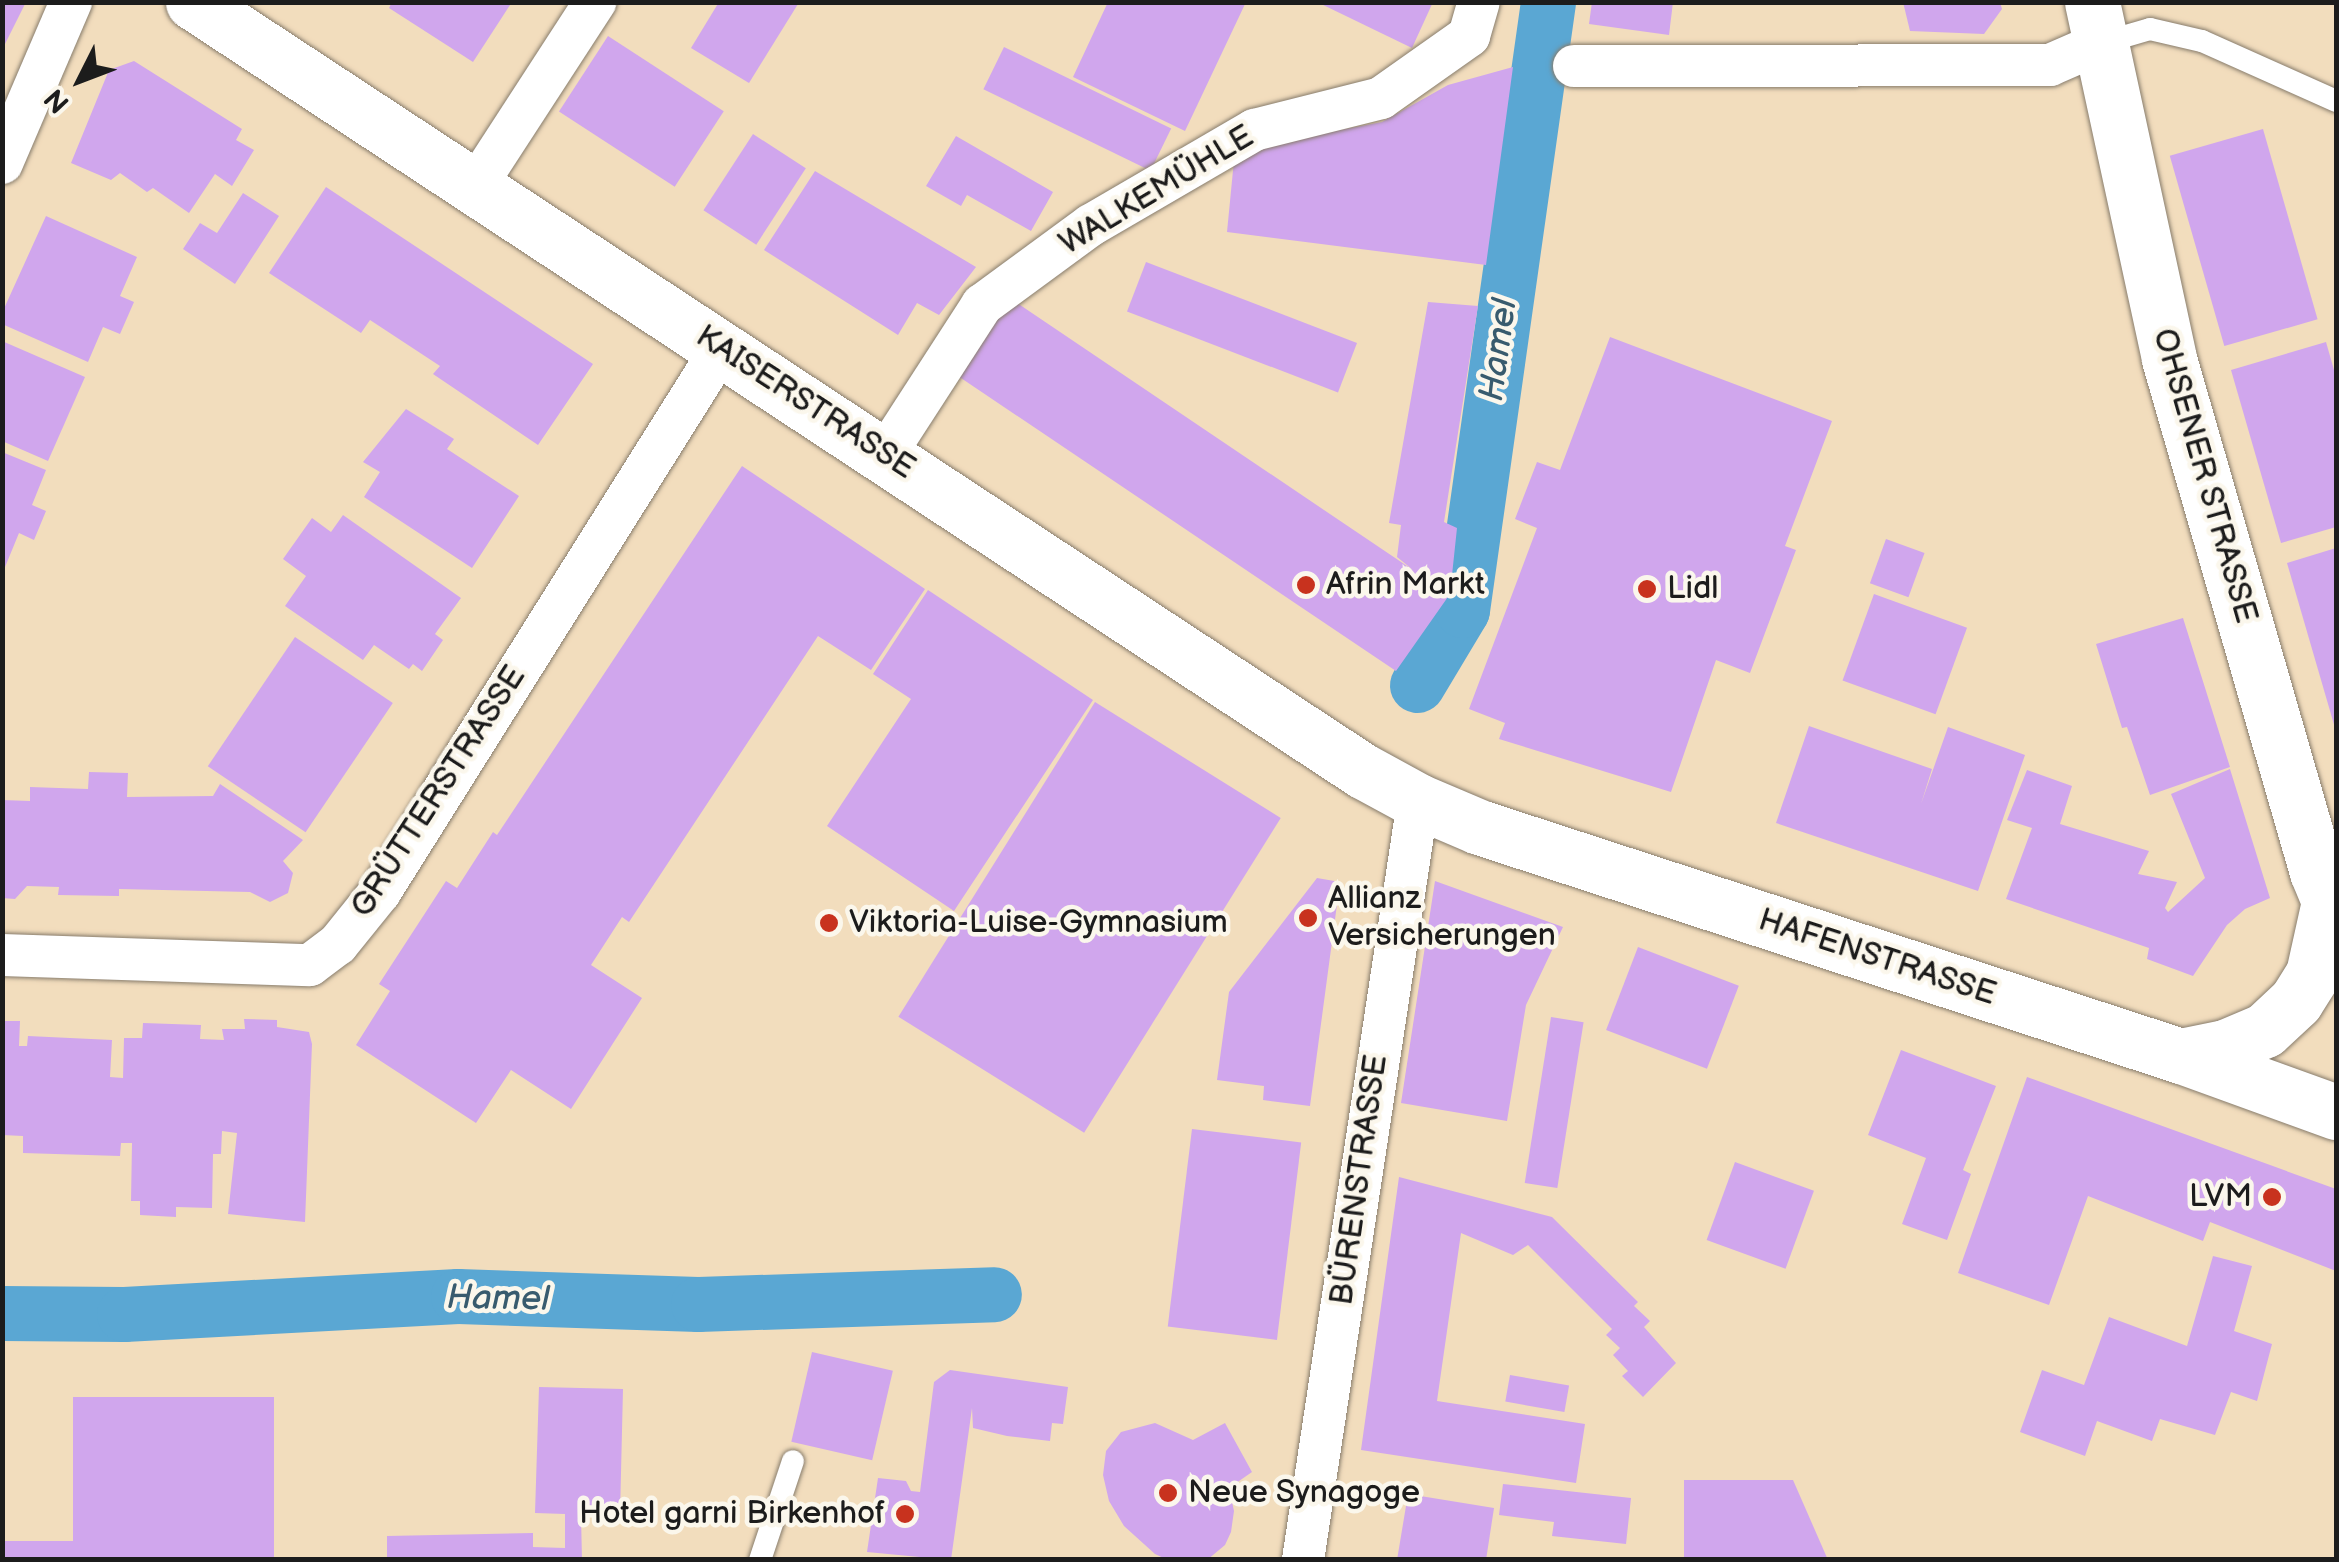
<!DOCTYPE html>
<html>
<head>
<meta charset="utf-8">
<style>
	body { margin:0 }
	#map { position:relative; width:2339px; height:1562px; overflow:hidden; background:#f2ddbd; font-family:"Balsamiq Sans",sans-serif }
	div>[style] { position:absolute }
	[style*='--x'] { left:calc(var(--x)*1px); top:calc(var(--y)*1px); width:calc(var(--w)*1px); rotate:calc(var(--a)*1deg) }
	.canal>* { height:55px; margin:-27.5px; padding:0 27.5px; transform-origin:27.5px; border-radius:27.5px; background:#5aa7d3 }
	.building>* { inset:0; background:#d0a6ed; transform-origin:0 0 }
	.roads { filter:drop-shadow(0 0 2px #877c6c) drop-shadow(0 0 2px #877c6c) }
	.lane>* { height:22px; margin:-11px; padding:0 11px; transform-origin:11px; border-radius:11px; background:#fff }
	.street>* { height:42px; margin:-21px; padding:0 21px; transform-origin:21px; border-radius:21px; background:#fff }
	.secondary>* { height:55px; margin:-27.5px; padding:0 27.5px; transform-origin:27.5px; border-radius:27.5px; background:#fff }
	.dots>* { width:28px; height:28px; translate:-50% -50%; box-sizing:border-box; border:5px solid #fbf7ec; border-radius:50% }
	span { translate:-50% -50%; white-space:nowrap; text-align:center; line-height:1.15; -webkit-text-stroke:9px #fbf7ec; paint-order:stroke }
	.street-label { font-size:32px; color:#1c1c1c }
	.poi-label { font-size:32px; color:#1c1c1c }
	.left { translate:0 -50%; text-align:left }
	.right { translate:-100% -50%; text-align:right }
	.water-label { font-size:35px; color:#385b6e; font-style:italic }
	.frame { position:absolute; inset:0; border:5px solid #1c1c1c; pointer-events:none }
	.north { position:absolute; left:30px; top:30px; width:100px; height:100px; -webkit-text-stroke:8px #fbf7ec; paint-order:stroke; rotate:228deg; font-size:28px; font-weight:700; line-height:40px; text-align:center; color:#1c1c1c }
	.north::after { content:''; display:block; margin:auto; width:35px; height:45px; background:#1c1c1c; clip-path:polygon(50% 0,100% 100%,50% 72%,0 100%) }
</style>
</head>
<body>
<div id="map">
	<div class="canal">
		<div style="--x:1417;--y:685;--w:87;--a:-59"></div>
		<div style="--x:1462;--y:610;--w:614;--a:-81.95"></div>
		<div style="--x:2;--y:1313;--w:122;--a:0.5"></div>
		<div style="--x:124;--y:1314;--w:334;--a:-3.1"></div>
		<div style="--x:458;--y:1296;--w:240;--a:1.9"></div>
		<div style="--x:698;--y:1304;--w:296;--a:-1.9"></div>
	</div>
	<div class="building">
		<div style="clip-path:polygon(2px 2px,26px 2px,2px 50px)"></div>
		<div style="clip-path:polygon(392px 2px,512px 2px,473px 62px,389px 8px)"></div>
		<div style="clip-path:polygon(719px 2px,798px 4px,749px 83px,691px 48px)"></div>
		<div style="clip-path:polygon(1108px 2px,1246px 2px,1185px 131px,1073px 77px)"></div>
		<div style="clip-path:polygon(1317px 2px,1433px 2px,1412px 48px)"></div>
		<div style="clip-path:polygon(1592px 2px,1673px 2px,1669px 35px,1589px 24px)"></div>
		<div style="clip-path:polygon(1903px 2px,2000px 2px,2002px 9px,1984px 34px,1910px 31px)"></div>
		<div style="left:608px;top:36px;width:138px;height:90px;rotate:33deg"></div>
		<div style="left:1004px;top:47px;width:186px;height:47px;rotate:26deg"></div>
		<div style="clip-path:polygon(134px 61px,242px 129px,236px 140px,254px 150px,232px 186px,215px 174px,189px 213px,153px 188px,147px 192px,120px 173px,111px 180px,71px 163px,109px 70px)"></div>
		<div style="clip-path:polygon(1513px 67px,1486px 265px,1227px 232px,1235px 150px,1382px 122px,1448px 85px)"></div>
		<div style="left:2263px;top:129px;width:198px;height:97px;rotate:74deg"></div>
		<div style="left:753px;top:134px;width:63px;height:91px;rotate:33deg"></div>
		<div style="clip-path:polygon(956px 136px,1053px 192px,1031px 231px,967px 195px,961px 206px,926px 186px)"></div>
		<div style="clip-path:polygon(815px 171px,976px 267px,939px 315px,917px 303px,898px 335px,764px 250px)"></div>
		<div style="clip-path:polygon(326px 187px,593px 364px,538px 445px,433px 374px,440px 366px,370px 320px,361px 333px,269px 273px)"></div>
		<div style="clip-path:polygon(243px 193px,279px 216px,235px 284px,183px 249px,200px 223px,217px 233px)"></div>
		<div style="clip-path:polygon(46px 216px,137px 257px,120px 296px,134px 302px,120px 334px,103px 327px,88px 362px,2px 324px,2px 313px)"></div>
		<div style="left:1146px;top:262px;width:226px;height:53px;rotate:21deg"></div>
		<div style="clip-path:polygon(1011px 299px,1413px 570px,1397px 557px,1401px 525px,1389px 523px,1428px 302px,1478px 306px,1444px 522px,1457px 528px,1450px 594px,1396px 671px,955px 374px)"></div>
		<div style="clip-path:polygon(1610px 337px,1832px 421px,1785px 546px,1796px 550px,1750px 673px,1716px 660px,1671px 792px,1499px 739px,1505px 723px,1469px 709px,1537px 528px,1515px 519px,1537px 462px,1560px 470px)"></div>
		<div style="clip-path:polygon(2px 341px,85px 377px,48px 461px,2px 441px)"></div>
		<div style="clip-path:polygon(2326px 342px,2336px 377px,2336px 527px,2281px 543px,2231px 370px)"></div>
		<div style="clip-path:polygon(406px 409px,454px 439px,447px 449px,519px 496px,472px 568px,364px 497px,380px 472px,363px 462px)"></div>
		<div style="clip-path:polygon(2px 452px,46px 470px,32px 505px,46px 511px,34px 540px,19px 533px,3px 572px)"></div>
		<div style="clip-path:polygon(742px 466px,925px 589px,871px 670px,818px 636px,629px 922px,622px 917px,591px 965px,642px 998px,571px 1109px,511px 1070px,476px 1123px,356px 1045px,390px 991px,379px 984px,446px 881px,457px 888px,493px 832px,497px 835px)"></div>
		<div style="clip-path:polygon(343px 515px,461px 598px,435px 634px,443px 640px,422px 671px,413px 664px,409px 669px,374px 645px,363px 660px,285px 606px,306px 576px,283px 559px,312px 518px,331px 532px)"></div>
		<div style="left:1886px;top:539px;width:41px;height:47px;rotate:20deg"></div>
		<div style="clip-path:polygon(2336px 548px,2336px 728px,2335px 728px,2287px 563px)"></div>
		<div style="clip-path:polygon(928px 590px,1093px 700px,954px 911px,827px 826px,911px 699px,873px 674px)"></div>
		<div style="left:1874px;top:594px;width:99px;height:92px;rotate:20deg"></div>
		<div style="clip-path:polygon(2183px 618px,2230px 767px,2150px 795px,2127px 727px,2122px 728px,2096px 644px)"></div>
		<div style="left:295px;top:637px;width:118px;height:156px;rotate:34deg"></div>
		<div style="left:1095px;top:702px;width:219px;height:371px;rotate:32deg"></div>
		<div style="clip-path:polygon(1809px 726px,1932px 769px,1921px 804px,1948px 727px,2025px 755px,1978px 891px,1776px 823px)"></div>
		<div style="clip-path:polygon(2230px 769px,2270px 898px,2245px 909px,2227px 925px,2193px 976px,2147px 959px,2149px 948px,2006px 899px,2032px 828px,2007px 820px,2027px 770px,2072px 786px,2060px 824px,2149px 851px,2138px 874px,2177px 882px,2165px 908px,2168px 912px,2205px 878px,2171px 794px)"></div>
		<div style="clip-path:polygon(89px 772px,128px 773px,127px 797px,213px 796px,220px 784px,303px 840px,283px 861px,293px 873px,288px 893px,270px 902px,250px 892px,119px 889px,119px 896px,58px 895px,59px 887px,27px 886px,15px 899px,2px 898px,2px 800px,30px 801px,30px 787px,88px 789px)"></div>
		<div style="clip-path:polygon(1317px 878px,1340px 882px,1310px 1106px,1263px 1100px,1264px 1086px,1217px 1080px,1229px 992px)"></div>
		<div style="clip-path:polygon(1435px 881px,1563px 927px,1526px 1005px,1507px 1121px,1401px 1103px)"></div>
		<div style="left:1638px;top:947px;width:108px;height:89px;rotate:21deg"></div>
		<div style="left:1551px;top:1017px;width:33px;height:168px;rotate:9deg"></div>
		<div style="clip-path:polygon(244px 1019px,277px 1020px,277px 1027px,309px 1032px,312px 1044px,305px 1222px,228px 1214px,237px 1133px,222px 1131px,221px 1154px,213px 1154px,212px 1208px,176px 1207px,176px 1217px,140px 1215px,140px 1201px,131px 1201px,132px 1143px,121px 1143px,120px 1156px,23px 1153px,23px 1136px,2px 1135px,2px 1021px,20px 1021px,19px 1046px,27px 1046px,28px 1036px,112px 1040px,110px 1077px,123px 1078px,124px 1038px,142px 1038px,143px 1023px,201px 1025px,200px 1039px,224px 1040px,222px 1029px,245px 1029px)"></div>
		<div style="clip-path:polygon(1901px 1050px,1996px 1086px,1963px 1170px,1971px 1174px,1947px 1240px,1902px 1224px,1926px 1158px,1868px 1135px)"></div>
		<div style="clip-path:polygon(2027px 1077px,2336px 1189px,2336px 1271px,2210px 1222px,2203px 1241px,2088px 1196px,2049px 1305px,1958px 1273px)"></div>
		<div style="left:1192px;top:1129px;width:110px;height:199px;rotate:7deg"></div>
		<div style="left:1735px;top:1162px;width:84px;height:83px;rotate:20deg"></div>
		<div style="clip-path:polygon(1399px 1177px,1552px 1217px,1638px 1302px,1634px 1306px,1650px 1321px,1644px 1327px,1676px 1363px,1643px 1397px,1622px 1376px,1628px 1371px,1613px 1355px,1620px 1348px,1606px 1335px,1612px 1329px,1528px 1245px,1513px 1255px,1461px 1233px,1437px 1401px,1585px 1424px,1576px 1483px,1361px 1450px)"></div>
		<div style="clip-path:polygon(2213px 1256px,2252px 1266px,2234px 1331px,2272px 1344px,2257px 1401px,2231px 1392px,2215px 1435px,2160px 1419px,2152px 1441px,2097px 1421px,2085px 1456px,2020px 1432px,2042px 1370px,2084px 1385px,2109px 1317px,2187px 1346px)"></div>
		<div style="left:812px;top:1352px;width:83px;height:92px;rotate:13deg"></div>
		<div style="clip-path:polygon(950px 1370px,1068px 1387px,1063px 1424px,1052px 1423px,1050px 1441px,1007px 1436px,973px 1428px,972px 1408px,951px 1560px,867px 1552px,878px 1478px,906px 1481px,911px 1491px,920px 1492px,934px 1382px)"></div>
		<div style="left:1510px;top:1375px;width:60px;height:27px;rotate:10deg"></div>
		<div style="clip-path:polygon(539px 1387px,623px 1389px,620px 1515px,581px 1515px,582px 1560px,387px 1560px,387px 1536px,533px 1533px,533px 1547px,565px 1548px,565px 1514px,535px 1513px)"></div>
		<div style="clip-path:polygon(73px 1397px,274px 1397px,274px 1560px,2px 1560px,2px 1541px,73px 1541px)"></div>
		<div style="clip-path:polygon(1155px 1423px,1193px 1440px,1225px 1423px,1252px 1472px,1229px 1488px,1234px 1511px,1231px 1532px,1225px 1545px,1207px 1560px,1168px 1560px,1155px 1554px,1124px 1526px,1109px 1501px,1103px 1475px,1106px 1451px,1121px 1432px)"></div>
		<div style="clip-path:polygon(1684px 1480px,1793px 1480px,1828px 1560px,1684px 1560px)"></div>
		<div style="clip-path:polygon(1503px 1484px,1631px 1498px,1626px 1544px,1552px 1536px,1554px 1522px,1499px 1515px)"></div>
		<div style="clip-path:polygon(1408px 1494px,1494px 1508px,1486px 1560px,1397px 1560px)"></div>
	</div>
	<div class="roads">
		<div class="lane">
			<div style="--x:2102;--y:43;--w:50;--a:-16.3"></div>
			<div style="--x:2150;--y:29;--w:53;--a:13"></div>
			<div style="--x:2202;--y:41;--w:147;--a:24.1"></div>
			<div style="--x:760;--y:1560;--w:104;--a:-71.6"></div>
		</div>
		<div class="street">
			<div style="--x:1574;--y:66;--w:476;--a:-0.1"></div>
			<div style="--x:2050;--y:65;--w:52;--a:-23.6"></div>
			<div style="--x:2;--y:163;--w:175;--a:-66.8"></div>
			<div style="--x:475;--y:187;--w:221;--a:-57"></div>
			<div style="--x:885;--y:455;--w:179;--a:-57.1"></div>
			<div style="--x:982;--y:305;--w:135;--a:-36.3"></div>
			<div style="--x:1091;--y:225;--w:189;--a:-30.2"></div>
			<div style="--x:1254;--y:130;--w:131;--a:-14.1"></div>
			<div style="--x:1381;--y:98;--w:108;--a:-35.2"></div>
			<div style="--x:1469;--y:36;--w:35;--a:-74"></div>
			<div style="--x:2;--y:955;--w:308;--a:1.9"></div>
			<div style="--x:310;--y:965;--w:35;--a:-37"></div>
			<div style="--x:338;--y:944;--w:67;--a:-51.1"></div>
			<div style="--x:380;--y:892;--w:641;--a:-57.87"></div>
			<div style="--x:1303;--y:1560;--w:768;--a:-81.38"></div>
		</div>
		<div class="secondary">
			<div style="--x:193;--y:2;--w:1400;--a:33.32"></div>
			<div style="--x:1363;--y:771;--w:63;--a:28.6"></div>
			<div style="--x:1418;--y:801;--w:66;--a:23.1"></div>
			<div style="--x:1479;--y:827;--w:738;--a:18.07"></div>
			<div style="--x:2181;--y:1056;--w:165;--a:19.9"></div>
			<div style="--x:2092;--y:2;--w:365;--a:77.8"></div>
			<div style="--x:2169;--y:359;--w:534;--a:73.91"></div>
			<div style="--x:2317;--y:872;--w:50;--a:67.6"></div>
			<div style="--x:2181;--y:1056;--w:45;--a:-11.6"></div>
			<div style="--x:2225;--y:1047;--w:43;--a:-23"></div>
			<div style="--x:2265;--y:1030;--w:42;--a:-43.1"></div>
			<div style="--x:2296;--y:1001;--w:32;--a:-58"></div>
			<div style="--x:2313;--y:974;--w:74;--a:-77.5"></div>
		</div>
	</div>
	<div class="dots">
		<div style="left:1306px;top:585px;background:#c8321e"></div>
		<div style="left:1647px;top:589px;background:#c8321e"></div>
		<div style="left:1308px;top:918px;background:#c8321e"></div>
		<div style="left:829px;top:923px;background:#c8321e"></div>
		<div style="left:2272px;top:1197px;background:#c8321e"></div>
		<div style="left:1168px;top:1493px;background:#c8321e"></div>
		<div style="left:905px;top:1514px;background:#c8321e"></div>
	</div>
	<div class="street-label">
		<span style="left:1157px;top:191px;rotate:-31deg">WALKEMÜHLE</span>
		<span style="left:805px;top:403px;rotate:33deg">KAISERSTRASSE</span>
		<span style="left:2204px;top:476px;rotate:74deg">OHSENER STRASSE</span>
		<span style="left:439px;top:792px;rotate:-57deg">GRÜTTERSTRASSE</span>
		<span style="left:1877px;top:958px;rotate:18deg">HAFENSTRASSE</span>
		<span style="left:1360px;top:1180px;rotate:-82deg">BÜRENSTRASSE</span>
	</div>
	<div class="poi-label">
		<span class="left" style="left:1326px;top:585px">Afrin Markt</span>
		<span class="left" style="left:1667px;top:589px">Lidl</span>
		<span class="left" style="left:1328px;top:918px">Allianz<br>Versicherungen</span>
		<span class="left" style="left:849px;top:923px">Viktoria-Luise-Gymnasium</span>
		<span class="right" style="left:2252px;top:1197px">LVM</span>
		<span class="left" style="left:1188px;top:1493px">Neue Synagoge</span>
		<span class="right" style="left:885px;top:1514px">Hotel garni Birkenhof</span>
	</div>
	<div class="water-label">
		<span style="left:1499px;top:350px;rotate:-82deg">Hamel</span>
		<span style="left:498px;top:1299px;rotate:1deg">Hamel</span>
	</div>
	<div class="frame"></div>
	<div class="north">N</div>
</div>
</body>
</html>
